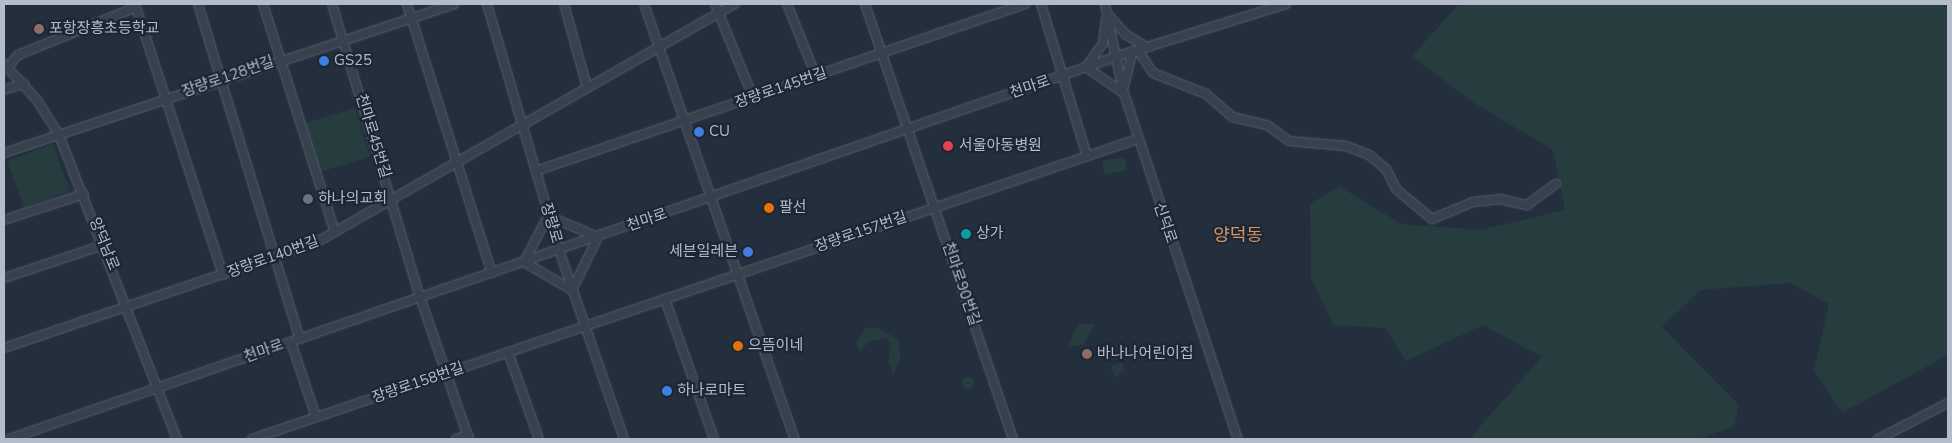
<!DOCTYPE html>
<html>
<head>
<meta charset="utf-8">
<style>
	body { margin:0 }
	#map { position:relative; width:1952px; height:443px; overflow:hidden; background:#242f3e; font-family:"Nunito Sans","Noto Sans KR",sans-serif }
	div>[style] { position:absolute }
	[style*='--x'] { left:calc(var(--x)*1px); top:calc(var(--y)*1px); width:calc(var(--w)*1px); rotate:calc(var(--a)*1deg) }
	.green>* { inset:0; background:#263c3f; transform-origin:0 0 }
	.round { border-radius:50% }
	.roads { filter:drop-shadow(0 0 1px #565f6c) drop-shadow(0 0 1px #565f6c) }
	.minor>* { height:8px; margin:-4px; padding:0 4px; transform-origin:4px; border-radius:4px; background:#38414e }
	.dots>* { width:14px; height:14px; translate:-50% -50%; box-sizing:border-box; border:2px solid #1d2633; border-radius:50% }
	span { translate:-50% -50%; white-space:nowrap; text-align:center; line-height:1.15; -webkit-text-stroke:4.5px #1d2633; paint-order:stroke }
	.poi-label { font-size:15px; color:#b4bcc9 }
	.left { translate:0 -50%; text-align:left }
	.right { translate:-100% -50%; text-align:right }
	.street-label { font-size:15px; color:#b4bcc9 }
	.quarter-label { font-size:18px; color:#d59563 }
	.frame { position:absolute; inset:0; border:5px solid #b4bcc9; pointer-events:none }
</style>
</head>
<body>
<div id="map">
	<div class="green">
		<div style="clip-path:polygon(1459px 4px,1948px 4px,1948px 355px,1842px 413px,1814px 370px,1829px 304px,1790px 283px,1700px 290px,1662px 327px,1739px 405px,1734px 427px,1697px 439px,1469px 439px,1542px 357px,1483px 325px,1406px 361px,1385px 328px,1333px 325px,1311px 278px,1310px 204px,1339px 186px,1401px 224px,1480px 230px,1565px 210px,1553px 150px,1474px 103px,1412px 56px)"></div>
		<div style="left:355px;top:108px;width:51px;height:52px;rotate:73deg"></div>
		<div style="left:53px;top:144px;width:50px;height:49px;rotate:70deg"></div>
		<div style="left:1125px;top:157px;width:14px;height:23px;rotate:82deg"></div>
		<div style="clip-path:polygon(1078px 324px,1096px 324px,1083px 344px,1067px 348px)"></div>
		<div style="clip-path:polygon(875px 327px,898px 339px,901px 357px,893px 375px,888px 361px,891px 343px,885px 338px,868px 342px,860px 352px,856px 344px,865px 328px)"></div>
		<div style="clip-path:polygon(1122px 362px,1125px 369px,1115px 378px,1111px 366px)"></div>
		<div class="round" style="left:962px;top:377px;width:12px;height:12px"></div>
	</div>
	<div class="roads">
		<div class="minor">
			<div style="--x:135;--y:4;--w:285;--a:72"></div>
			<div style="--x:198;--y:4;--w:350;--a:73.1"></div>
			<div style="--x:263;--y:4;--w:239;--a:72.5"></div>
			<div style="--x:332;--y:4;--w:306;--a:73.3"></div>
			<div style="--x:420;--y:297;--w:150;--a:71"></div>
			<div style="--x:407;--y:4;--w:282;--a:72.5"></div>
			<div style="--x:487;--y:4;--w:256;--a:73.7"></div>
			<div style="--x:559;--y:250;--w:200;--a:71"></div>
			<div style="--x:564;--y:4;--w:86;--a:74.5"></div>
			<div style="--x:644;--y:4;--w:460;--a:70.9"></div>
			<div style="--x:715;--y:4;--w:100;--a:67.8"></div>
			<div style="--x:787;--y:4;--w:78;--a:68.1"></div>
			<div style="--x:865;--y:4;--w:459;--a:71.2"></div>
			<div style="--x:1041;--y:4;--w:159;--a:73.2"></div>
			<div style="--x:1105;--y:4;--w:85;--a:78.4"></div>
			<div style="--x:1122;--y:87;--w:371;--a:71.8"></div>
			<div style="--x:1107;--y:13;--w:28;--a:49"></div>
			<div style="--x:1125;--y:34;--w:26;--a:31"></div>
			<div style="--x:1106;--y:19;--w:24;--a:97"></div>
			<div style="--x:1103;--y:43;--w:29;--a:125"></div>
			<div style="--x:1086;--y:67;--w:44;--a:34.8"></div>
			<div style="--x:1138;--y:50;--w:27;--a:57"></div>
			<div style="--x:1153;--y:73;--w:57;--a:21.6"></div>
			<div style="--x:1206;--y:94;--w:35;--a:41"></div>
			<div style="--x:1232;--y:117;--w:36;--a:13"></div>
			<div style="--x:1267;--y:125;--w:27;--a:36"></div>
			<div style="--x:1289;--y:141;--w:57;--a:5"></div>
			<div style="--x:1346;--y:146;--w:25;--a:21"></div>
			<div style="--x:1369;--y:155;--w:22;--a:39"></div>
			<div style="--x:1386;--y:169;--w:22;--a:63"></div>
			<div style="--x:1396;--y:189;--w:47;--a:39.8"></div>
			<div style="--x:1432;--y:219;--w:44;--a:-22.5"></div>
			<div style="--x:1473;--y:202;--w:27;--a:-6"></div>
			<div style="--x:1500;--y:199;--w:28;--a:13"></div>
			<div style="--x:1527;--y:205;--w:36;--a:-36"></div>
			<div style="--x:4;--y:64;--w:49;--a:47.5"></div>
			<div style="--x:37;--y:100;--w:41;--a:57.8"></div>
			<div style="--x:59;--y:135;--w:326;--a:68.8"></div>
			<div style="--x:8;--y:67;--w:16;--a:-50"></div>
			<div style="--x:18;--y:55;--w:127;--a:-22.1"></div>
			<div style="--x:1124;--y:86;--w:36;--a:-76"></div>
			<div style="--x:4;--y:90;--w:21;--a:-19"></div>
			<div style="--x:4;--y:153;--w:474;--a:-18.3"></div>
			<div style="--x:536;--y:171;--w:517;--a:-18.86"></div>
			<div style="--x:548;--y:216;--w:54;--a:22.8"></div>
			<div style="--x:4;--y:220;--w:84;--a:-18"></div>
			<div style="--x:524;--y:262;--w:56;--a:30.3"></div>
			<div style="--x:524;--y:262;--w:52;--a:-62.4"></div>
			<div style="--x:4;--y:278;--w:105;--a:-18.3"></div>
			<div style="--x:572;--y:290;--w:59;--a:-63.9"></div>
			<div style="--x:665;--y:299;--w:148;--a:70.7"></div>
			<div style="--x:291;--y:342;--w:79;--a:71.6"></div>
			<div style="--x:4;--y:348;--w:330;--a:-18.7"></div>
			<div style="--x:317;--y:242;--w:481;--a:-29.7"></div>
			<div style="--x:508;--y:352;--w:92;--a:70.4"></div>
			<div style="--x:9;--y:439;--w:1170;--a:-19.05"></div>
			<div style="--x:1115;--y:57;--w:179;--a:-17.2"></div>
			<div style="--x:252;--y:439;--w:935;--a:-18.71"></div>
			<div style="--x:456;--y:439;--w:13;--a:-18"></div>
			<div style="--x:1878;--y:439;--w:79;--a:-27.2"></div>
		</div>
	</div>
	<div class="dots">
		<div style="left:39px;top:29px;background:#8d6e63"></div>
		<div style="left:324px;top:61px;background:#3f7fe0"></div>
		<div style="left:699px;top:132px;background:#3f7fe0"></div>
		<div style="left:948px;top:146px;background:#e0444e"></div>
		<div style="left:308px;top:199px;background:#6b7280"></div>
		<div style="left:769px;top:208px;background:#e8710a"></div>
		<div style="left:966px;top:234px;background:#0f9aa8"></div>
		<div style="left:748px;top:252px;background:#3f7fe0"></div>
		<div style="left:738px;top:346px;background:#e8710a"></div>
		<div style="left:1087px;top:354px;background:#8d6e63"></div>
		<div style="left:667px;top:391px;background:#3f7fe0"></div>
	</div>
	<div class="poi-label">
		<span class="left" style="left:49px;top:29px">포항장흥초등학교</span>
		<span class="left" style="left:334px;top:61px">GS25</span>
		<span class="left" style="left:709px;top:132px">CU</span>
		<span class="left" style="left:959px;top:146px">서울아동병원</span>
		<span class="left" style="left:318px;top:199px">하나의교회</span>
		<span class="left" style="left:779px;top:208px">팔선</span>
		<span class="left" style="left:976px;top:234px">상가</span>
		<span class="right" style="left:738px;top:252px">세븐일레븐</span>
		<span class="left" style="left:748px;top:346px">으뜸이네</span>
		<span class="left" style="left:1097px;top:354px">바나나어린이집</span>
		<span class="left" style="left:677px;top:391px">하나로마트</span>
	</div>
	<div class="street-label">
		<span style="left:228px;top:77px;rotate:-19deg">장량로128번길</span>
		<span style="left:1030px;top:87px;rotate:-19deg">천마로</span>
		<span style="left:781px;top:88px;rotate:-19deg">장량로145번길</span>
		<span style="left:373px;top:136px;rotate:73deg">천마로45번길</span>
		<span style="left:647px;top:220px;rotate:-19deg">천마로</span>
		<span style="left:551px;top:223px;rotate:74deg">장량로</span>
		<span style="left:1165px;top:223px;rotate:71deg">신덕로</span>
		<span style="left:861px;top:232px;rotate:-19deg">장량로157번길</span>
		<span style="left:104px;top:244px;rotate:68deg">양덕남로</span>
		<span style="left:273px;top:257px;rotate:-20deg">장량로140번길</span>
		<span style="left:961px;top:284px;rotate:71deg">천마로90번길</span>
		<span style="left:264px;top:351px;rotate:-20deg">천마로</span>
		<span style="left:418px;top:383px;rotate:-19deg">장량로158번길</span>
	</div>
	<div class="quarter-label">
		<span style="left:1238px;top:235px">양덕동</span>
	</div>
	<div class="frame"></div>
</div>
</body>
</html>
